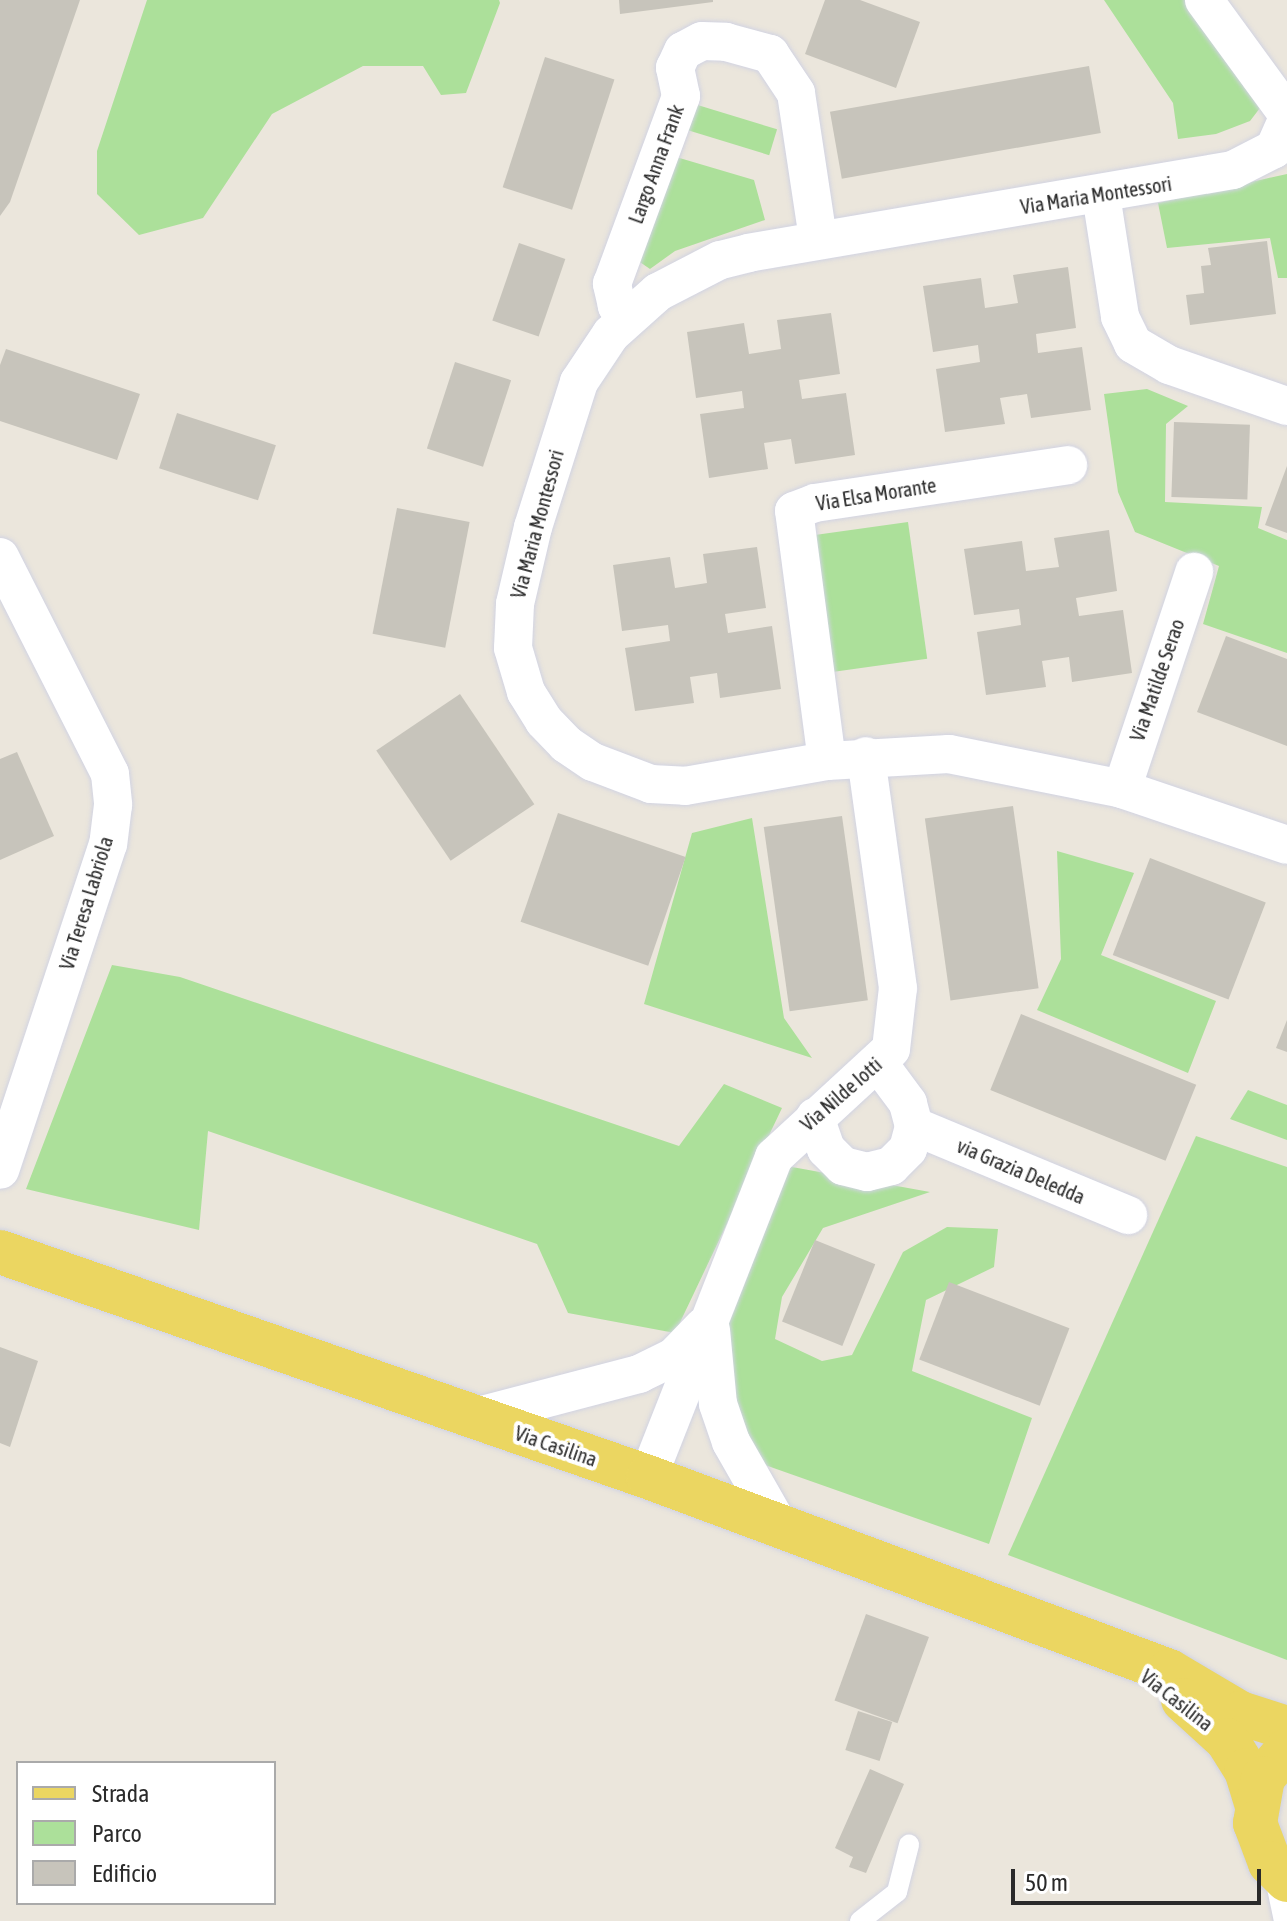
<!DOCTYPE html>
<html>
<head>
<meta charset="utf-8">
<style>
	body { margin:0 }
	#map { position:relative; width:1287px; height:1921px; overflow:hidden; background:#ebe6dc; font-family:"Asap Condensed",sans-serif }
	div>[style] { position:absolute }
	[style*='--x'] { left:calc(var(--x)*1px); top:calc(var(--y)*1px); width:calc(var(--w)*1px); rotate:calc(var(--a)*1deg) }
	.green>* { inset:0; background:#ace09a; transform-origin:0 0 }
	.building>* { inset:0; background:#c7c4bb; transform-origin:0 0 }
	.roads { filter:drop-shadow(0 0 2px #d1d3e2) drop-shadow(0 0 2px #d1d3e2) }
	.lane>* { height:20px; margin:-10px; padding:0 10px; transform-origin:10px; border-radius:10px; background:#fff }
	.street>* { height:38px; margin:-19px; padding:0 19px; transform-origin:19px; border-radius:19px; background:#fff }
	.primary>* { height:44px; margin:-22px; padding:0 22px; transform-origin:22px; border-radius:22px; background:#ebd661 }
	span { translate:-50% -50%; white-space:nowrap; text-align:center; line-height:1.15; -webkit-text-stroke:8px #fff; paint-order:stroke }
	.street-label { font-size:20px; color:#2a2a2a }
	.legend { position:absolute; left:16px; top:1761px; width:260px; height:144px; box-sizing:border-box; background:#fff; border:2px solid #aaa; margin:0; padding:10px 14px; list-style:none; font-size:24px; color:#2a2a2a }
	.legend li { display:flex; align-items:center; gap:16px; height:40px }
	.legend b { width:40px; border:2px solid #aaa }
	.scale { position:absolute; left:1011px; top:1869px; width:250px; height:36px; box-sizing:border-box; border:4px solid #2a2a2a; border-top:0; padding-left:10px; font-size:24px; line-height:28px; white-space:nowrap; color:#2a2a2a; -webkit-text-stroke:6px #fff; paint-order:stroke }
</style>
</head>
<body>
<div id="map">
	<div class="green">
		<div style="clip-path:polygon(147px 0,499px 0,500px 3px,466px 93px,441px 95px,423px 66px,363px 66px,272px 114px,203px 218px,139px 235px,97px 194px,97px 151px)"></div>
		<div style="clip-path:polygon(1104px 0,1203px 0,1260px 108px,1250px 121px,1216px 134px,1178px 139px,1173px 103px)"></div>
		<div style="left:691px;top:103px;width:90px;height:27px;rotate:17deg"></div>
		<div style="clip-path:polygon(666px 154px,754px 180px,765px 220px,675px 251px,650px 269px,631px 256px)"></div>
		<div style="clip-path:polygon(1287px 174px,1287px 278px,1278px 278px,1270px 238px,1167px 248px,1158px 203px)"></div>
		<div style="clip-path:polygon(1147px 389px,1188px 406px,1166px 424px,1165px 502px,1262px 507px,1258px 528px,1287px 540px,1287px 653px,1203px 624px,1219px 566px,1135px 532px,1118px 492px,1104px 394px)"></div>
		<div style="left:908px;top:522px;width:138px;height:103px;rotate:82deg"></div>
		<div style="clip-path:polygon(752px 818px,784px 1018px,812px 1058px,644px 1004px,692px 833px)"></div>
		<div style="clip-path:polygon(1057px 851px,1134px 873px,1101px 955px,1216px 1001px,1188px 1073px,1037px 1010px,1061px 959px)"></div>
		<div style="clip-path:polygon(112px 965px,180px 977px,679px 1146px,724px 1084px,782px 1108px,675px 1333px,568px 1313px,537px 1244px,208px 1131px,199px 1230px,26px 1189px)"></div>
		<div style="clip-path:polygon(1248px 1090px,1287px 1105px,1287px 1140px,1230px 1119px)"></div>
		<div style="clip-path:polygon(1196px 1136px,1287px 1167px,1287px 1660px,1008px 1555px)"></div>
		<div style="clip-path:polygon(781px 1165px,930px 1192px,823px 1228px,782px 1297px,775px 1339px,822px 1361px,852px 1355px,903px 1252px,947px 1227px,998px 1229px,994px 1267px,926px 1300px,912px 1371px,1032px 1418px,989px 1544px,765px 1465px,739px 1423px,726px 1352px,729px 1289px)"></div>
	</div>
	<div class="building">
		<div style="clip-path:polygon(0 0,80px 0,10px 202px,0 216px)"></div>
		<div style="clip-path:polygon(619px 0,713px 0,713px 2px,620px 14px)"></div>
		<div style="clip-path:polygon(825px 0,860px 0,920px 22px,896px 88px,805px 54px)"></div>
		<div style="left:545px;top:57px;width:73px;height:137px;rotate:18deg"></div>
		<div style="left:1089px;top:66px;width:68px;height:263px;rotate:80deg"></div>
		<div style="clip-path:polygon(1267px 241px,1276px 314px,1190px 325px,1186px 295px,1204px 293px,1201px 266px,1211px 265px,1208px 248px)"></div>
		<div style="left:519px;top:243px;width:49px;height:82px;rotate:19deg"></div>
		<div style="clip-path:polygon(1068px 267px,1076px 328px,1036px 334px,1038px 353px,1082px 347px,1091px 410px,1031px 418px,1027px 394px,1000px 398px,1005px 424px,945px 432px,936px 369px,980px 362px,978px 345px,933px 352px,923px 286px,981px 278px,985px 308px,1018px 303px,1013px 275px)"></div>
		<div style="clip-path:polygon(831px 313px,840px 374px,799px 380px,802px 399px,846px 393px,855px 455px,795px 464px,791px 439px,764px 443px,768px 469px,709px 478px,700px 414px,744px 408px,742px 391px,696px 398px,687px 332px,744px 323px,749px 354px,781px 349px,777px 320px)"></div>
		<div style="clip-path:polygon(6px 349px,140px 394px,117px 460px,0 421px,0 365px)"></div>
		<div style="left:455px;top:362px;width:59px;height:91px;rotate:18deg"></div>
		<div style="left:177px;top:413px;width:104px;height:58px;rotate:18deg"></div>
		<div style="left:1174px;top:422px;width:76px;height:75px;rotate:2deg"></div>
		<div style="clip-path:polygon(1287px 466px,1287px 533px,1265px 525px)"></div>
		<div style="left:397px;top:508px;width:74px;height:128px;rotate:11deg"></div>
		<div style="clip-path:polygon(1109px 530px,1117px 591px,1076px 598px,1079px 616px,1123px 610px,1132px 673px,1072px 682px,1069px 657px,1042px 661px,1046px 687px,986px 695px,977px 632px,1021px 625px,1019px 609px,974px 615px,964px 549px,1022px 541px,1026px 571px,1059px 567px,1054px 538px)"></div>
		<div style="clip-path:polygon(757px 547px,766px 608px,725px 614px,728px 633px,772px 626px,781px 689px,720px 698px,717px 673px,690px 677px,694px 703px,635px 711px,625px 648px,670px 641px,668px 625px,622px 631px,613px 565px,670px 557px,675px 588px,707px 583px,703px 554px)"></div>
		<div style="clip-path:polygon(1226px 636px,1287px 659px,1287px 746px,1197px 712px)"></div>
		<div style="left:460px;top:694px;width:133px;height:101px;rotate:56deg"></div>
		<div style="clip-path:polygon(17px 752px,54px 836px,0 860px,0 759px)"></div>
		<div style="left:1013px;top:806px;width:184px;height:89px;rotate:82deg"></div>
		<div style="left:558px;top:813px;width:135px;height:115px;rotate:19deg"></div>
		<div style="left:842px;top:816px;width:186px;height:79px;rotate:82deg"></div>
		<div style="left:1150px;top:858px;width:124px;height:104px;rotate:21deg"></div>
		<div style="left:1021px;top:1014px;width:189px;height:82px;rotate:22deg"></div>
		<div style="clip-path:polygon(1287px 1020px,1287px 1052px,1276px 1048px)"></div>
		<div style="left:815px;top:1240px;width:65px;height:88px;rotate:22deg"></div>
		<div style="left:949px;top:1282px;width:129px;height:83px;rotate:21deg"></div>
		<div style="clip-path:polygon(0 1347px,38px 1361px,10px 1447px,0 1443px)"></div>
		<div style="left:866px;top:1614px;width:67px;height:92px;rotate:20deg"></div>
		<div style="left:858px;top:1711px;width:36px;height:41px;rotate:18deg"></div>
		<div style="clip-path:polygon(870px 1769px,904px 1784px,866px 1873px,849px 1867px,853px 1857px,835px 1848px)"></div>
	</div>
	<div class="roads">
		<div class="lane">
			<div style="--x:1275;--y:1878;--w:44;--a:78.2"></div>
			<div style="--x:860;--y:1921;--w:47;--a:-38.1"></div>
			<div style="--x:897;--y:1892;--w:49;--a:-75.7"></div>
		</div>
		<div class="street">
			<div style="--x:1204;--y:0;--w:141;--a:53.9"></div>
			<div style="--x:1287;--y:120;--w:32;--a:114"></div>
			<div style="--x:1274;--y:149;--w:46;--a:152.9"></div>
			<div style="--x:1233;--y:170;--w:491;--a:170.3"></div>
			<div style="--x:749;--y:253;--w:30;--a:166"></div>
			<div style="--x:720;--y:260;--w:70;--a:152.7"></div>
			<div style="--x:658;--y:292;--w:63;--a:138.2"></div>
			<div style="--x:611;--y:334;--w:58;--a:123.7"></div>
			<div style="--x:579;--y:382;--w:152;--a:107.6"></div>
			<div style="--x:533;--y:527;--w:79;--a:103.2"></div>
			<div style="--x:515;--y:604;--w:44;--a:92.6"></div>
			<div style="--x:513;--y:648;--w:46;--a:73.5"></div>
			<div style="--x:526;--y:692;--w:34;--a:58"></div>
			<div style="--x:544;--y:721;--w:32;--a:46"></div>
			<div style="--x:566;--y:744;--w:32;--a:34"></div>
			<div style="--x:593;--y:762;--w:62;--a:20.8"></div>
			<div style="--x:651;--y:784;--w:34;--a:3"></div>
			<div style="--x:685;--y:786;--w:144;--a:-10"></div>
			<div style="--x:827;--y:761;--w:122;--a:-3.3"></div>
			<div style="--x:949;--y:754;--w:177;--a:11.4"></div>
			<div style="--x:1122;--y:789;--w:174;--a:18.7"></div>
			<div style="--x:1101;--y:195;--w:123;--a:81.1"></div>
			<div style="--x:1120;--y:317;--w:30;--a:64"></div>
			<div style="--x:1133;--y:344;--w:42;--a:30.3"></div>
			<div style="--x:1169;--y:365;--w:125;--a:19.2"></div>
			<div style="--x:628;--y:317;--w:16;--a:-135"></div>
			<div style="--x:617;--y:306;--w:23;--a:-103"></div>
			<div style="--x:612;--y:284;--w:200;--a:-69.8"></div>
			<div style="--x:681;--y:96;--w:29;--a:-102"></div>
			<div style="--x:675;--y:68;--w:19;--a:-65"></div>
			<div style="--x:683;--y:51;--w:21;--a:-28"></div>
			<div style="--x:702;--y:41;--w:24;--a:2"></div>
			<div style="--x:726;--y:42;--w:46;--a:15.3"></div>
			<div style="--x:770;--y:54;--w:47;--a:56.3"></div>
			<div style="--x:796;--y:93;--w:148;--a:81.4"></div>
			<div style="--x:0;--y:557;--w:243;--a:63.1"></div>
			<div style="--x:110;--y:774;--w:31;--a:84"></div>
			<div style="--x:113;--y:805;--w:39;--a:97"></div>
			<div style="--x:108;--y:844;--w:343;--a:108.3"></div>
			<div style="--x:827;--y:761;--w:252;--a:-97.5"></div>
			<div style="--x:794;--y:511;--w:22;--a:-21"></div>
			<div style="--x:815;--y:503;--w:256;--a:-8.5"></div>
			<div style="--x:1122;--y:789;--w:229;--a:-71.6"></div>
			<div style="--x:815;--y:1117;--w:34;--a:71"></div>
			<div style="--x:826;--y:1149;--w:24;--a:45"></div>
			<div style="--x:843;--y:1166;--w:25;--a:14"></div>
			<div style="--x:867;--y:1172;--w:25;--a:-14"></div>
			<div style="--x:891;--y:1166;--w:24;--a:-45"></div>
			<div style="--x:908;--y:1149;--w:24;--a:-75"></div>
			<div style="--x:914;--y:1126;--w:24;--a:-105"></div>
			<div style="--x:908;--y:1103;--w:49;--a:-126.6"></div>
			<div style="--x:914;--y:1126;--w:232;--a:22.6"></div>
			<div style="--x:711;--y:1330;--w:74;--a:84.6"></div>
			<div style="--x:718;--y:1404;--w:40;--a:71.1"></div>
			<div style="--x:731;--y:1442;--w:97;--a:60.3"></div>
			<div style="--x:475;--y:1417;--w:170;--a:-14.7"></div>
			<div style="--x:639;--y:1374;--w:39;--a:-26"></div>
			<div style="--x:674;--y:1357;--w:42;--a:-46"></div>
			<div style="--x:648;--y:1477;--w:344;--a:-68.5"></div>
			<div style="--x:774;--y:1157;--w:159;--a:-42.7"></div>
			<div style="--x:891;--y:1049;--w:61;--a:-83.5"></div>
			<div style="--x:898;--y:988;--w:234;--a:-97.9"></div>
		</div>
		<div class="primary">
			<div style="--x:0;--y:1252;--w:686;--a:19.15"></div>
			<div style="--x:648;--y:1477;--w:556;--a:20.42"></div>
			<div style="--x:1169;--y:1671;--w:82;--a:30.6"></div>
			<div style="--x:1240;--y:1713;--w:49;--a:17.7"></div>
			<div style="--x:1183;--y:1700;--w:59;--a:42.3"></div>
			<div style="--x:1227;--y:1740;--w:36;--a:58"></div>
			<div style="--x:1246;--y:1770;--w:34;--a:73"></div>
			<div style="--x:1287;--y:1750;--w:37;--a:131"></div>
			<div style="--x:1263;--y:1778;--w:46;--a:100.1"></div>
			<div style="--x:1255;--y:1823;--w:43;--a:69.4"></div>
			<div style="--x:1270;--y:1863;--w:24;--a:45"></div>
		</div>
	</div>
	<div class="street-label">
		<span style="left:656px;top:164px;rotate:-70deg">Largo Anna Frank</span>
		<span style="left:1096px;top:195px;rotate:-9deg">Via Maria Montessori</span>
		<span style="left:876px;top:494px;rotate:-9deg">Via Elsa Morante</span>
		<span style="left:537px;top:524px;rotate:-75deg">Via Maria Montessori</span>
		<span style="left:1157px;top:680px;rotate:-71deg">Via Matilde Serao</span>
		<span style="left:86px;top:903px;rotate:-73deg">Via Teresa Labriola</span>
		<span style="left:841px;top:1094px;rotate:-41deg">Via Nilde Iotti</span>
		<span style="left:1021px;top:1171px;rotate:23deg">via Grazia Deledda</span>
		<span style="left:556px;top:1446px;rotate:19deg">Via Casilina</span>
		<span style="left:1177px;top:1700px;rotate:38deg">Via Casilina</span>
	</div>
	<ul class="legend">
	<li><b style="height:10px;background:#ebd661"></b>Strada</li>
	<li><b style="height:22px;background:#ace09a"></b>Parco</li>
	<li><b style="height:22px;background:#c7c4bb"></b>Edificio</li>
	</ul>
	<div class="scale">50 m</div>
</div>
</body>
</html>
